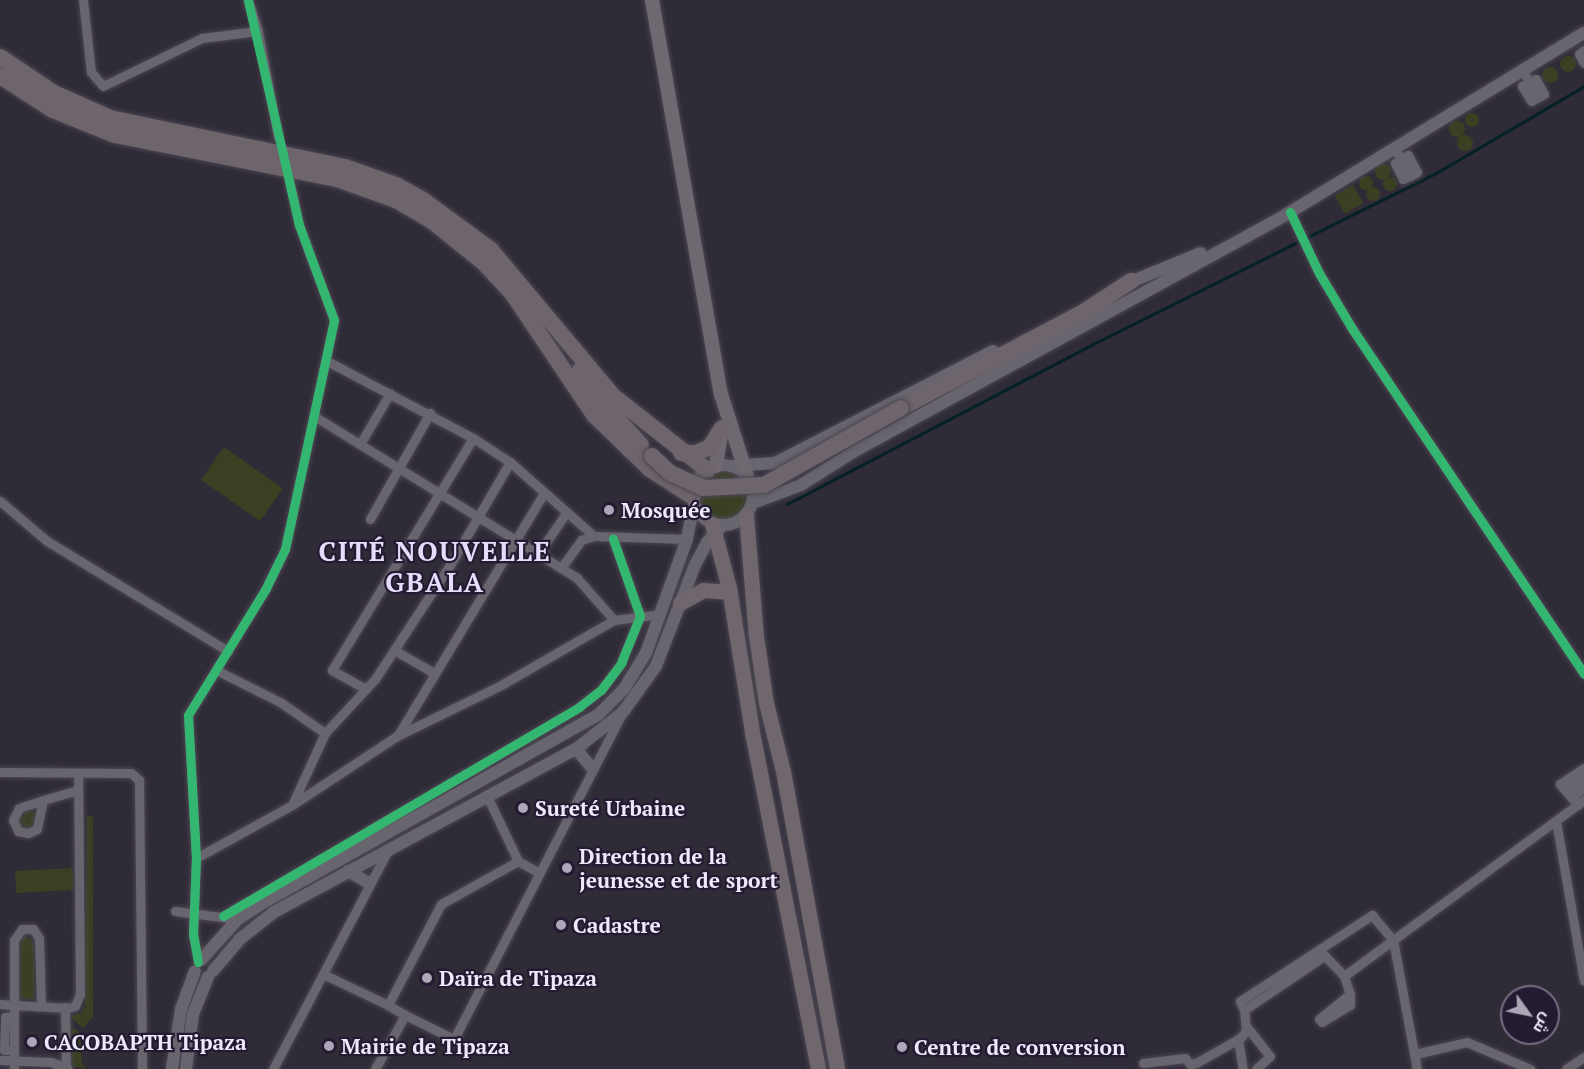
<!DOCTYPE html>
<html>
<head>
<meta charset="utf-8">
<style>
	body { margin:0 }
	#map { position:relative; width:1584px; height:1069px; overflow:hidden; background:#2f2b37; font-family:"PT Serif",Cairo,serif }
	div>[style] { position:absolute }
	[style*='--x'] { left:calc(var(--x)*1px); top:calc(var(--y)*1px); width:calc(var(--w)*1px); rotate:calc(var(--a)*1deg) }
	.green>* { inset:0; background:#3a4122; transform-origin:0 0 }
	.round { border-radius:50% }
	.stream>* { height:3px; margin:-1.5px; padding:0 1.5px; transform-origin:1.5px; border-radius:1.5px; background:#042125 }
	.roads { filter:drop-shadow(0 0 2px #4b4752) drop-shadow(0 0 2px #4b4752) }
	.minor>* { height:9px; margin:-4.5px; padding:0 4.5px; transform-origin:4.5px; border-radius:4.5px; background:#68656f }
	.secondary>* { height:12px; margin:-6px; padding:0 6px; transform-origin:6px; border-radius:6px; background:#68656f }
	.secondary>.ring { margin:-6px; padding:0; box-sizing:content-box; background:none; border:12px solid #68656f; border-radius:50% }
	.primary>* { height:14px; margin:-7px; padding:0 7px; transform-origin:7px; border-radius:7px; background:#706871 }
	.trunk>* { height:15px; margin:-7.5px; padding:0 7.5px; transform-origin:7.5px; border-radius:7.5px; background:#6f666e }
	.motorway>* { height:16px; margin:-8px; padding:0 8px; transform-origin:8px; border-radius:8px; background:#6e646c }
	.bridges { filter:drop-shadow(0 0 2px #4b4752) drop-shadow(0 0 2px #4b4752) }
	.motorway-bridge>* { height:16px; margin:-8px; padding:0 8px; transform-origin:8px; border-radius:8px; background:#6e646c }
	.cycleway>* { height:9px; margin:-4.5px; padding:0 4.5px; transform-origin:4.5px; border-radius:4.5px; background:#33b770 }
	.dots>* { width:16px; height:16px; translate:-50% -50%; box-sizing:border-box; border:3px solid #231b32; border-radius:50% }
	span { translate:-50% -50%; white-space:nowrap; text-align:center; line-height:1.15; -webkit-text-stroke:4.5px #231b32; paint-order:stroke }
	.poi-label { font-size:21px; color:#efeafb; font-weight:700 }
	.left { translate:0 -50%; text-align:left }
	.district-label { font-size:27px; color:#e6dcfc; font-weight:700; letter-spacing:1.5px }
	.north { position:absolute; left:1500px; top:985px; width:60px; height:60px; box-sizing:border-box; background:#231b32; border:2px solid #756e82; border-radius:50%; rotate:123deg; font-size:16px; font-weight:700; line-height:24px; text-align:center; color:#efeafb }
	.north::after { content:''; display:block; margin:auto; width:21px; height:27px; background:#aca7b6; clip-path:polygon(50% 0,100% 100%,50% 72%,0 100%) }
</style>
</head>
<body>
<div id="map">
	<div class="green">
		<div class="round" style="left:1560px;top:56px;width:16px;height:16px"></div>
		<div class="round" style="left:1542px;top:67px;width:16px;height:16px"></div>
		<div class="round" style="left:1465px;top:113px;width:14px;height:14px"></div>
		<div class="round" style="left:1449px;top:121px;width:16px;height:16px"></div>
		<div class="round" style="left:1457px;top:135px;width:16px;height:16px"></div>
		<div class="round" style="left:1375px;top:164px;width:16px;height:16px"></div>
		<div class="round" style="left:1359px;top:176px;width:14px;height:14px"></div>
		<div class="round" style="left:1383px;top:177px;width:14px;height:14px"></div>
		<div style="left:1353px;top:185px;width:21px;height:21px;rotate:61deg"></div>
		<div class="round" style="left:1366px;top:187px;width:14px;height:14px"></div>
		<div style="left:224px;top:447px;width:72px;height:40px;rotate:35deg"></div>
		<div class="round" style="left:699px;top:471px;width:48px;height:48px"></div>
		<div class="round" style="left:18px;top:810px;width:18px;height:18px"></div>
		<div style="clip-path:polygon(87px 816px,93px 816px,93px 1017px,83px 1028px,69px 1016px,81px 1013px,85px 1006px)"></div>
		<div style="left:73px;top:868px;width:22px;height:58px;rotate:87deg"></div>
		<div style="clip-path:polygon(25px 936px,34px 942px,34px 999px,20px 999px,20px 943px)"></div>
		<div style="clip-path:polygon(70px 1025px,80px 1033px,82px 1064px,87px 1069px,71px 1066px)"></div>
	</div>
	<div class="stream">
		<div style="--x:787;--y:504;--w:350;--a:-27.6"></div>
		<div style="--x:1097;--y:342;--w:379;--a:-26.5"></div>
		<div style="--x:1436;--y:173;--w:172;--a:-30.4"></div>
	</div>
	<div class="roads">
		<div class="minor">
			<div style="--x:83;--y:0;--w:72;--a:83.7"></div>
			<div style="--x:91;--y:72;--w:18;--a:49"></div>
			<div style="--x:103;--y:86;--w:110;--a:-25.9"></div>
			<div style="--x:202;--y:38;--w:56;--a:-7.1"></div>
			<div style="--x:248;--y:0;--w:33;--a:72"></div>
			<div style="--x:258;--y:31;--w:108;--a:79.3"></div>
			<div style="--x:1584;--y:50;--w:6;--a:141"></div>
			<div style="--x:1579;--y:54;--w:10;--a:61"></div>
			<div style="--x:1522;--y:70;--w:9;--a:58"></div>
			<div style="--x:1527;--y:78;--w:5;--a:68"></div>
			<div style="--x:1529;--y:83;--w:17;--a:57"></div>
			<div style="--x:1538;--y:97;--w:8;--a:150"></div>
			<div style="--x:1531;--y:101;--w:17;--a:-121"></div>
			<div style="--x:1522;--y:86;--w:8;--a:-23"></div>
			<div style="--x:1529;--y:83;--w:8;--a:-30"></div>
			<div style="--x:1536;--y:79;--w:17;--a:62"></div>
			<div style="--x:1544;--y:94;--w:7;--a:153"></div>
			<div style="--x:1394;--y:147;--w:14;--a:60"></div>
			<div style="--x:1401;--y:159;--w:19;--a:62"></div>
			<div style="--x:1410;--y:176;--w:8;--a:157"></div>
			<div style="--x:1403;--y:179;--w:18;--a:-117"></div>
			<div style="--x:1395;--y:163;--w:7;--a:-34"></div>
			<div style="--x:1401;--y:159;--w:8;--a:-30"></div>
			<div style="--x:1408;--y:155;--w:19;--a:62"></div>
			<div style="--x:1417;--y:172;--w:8;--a:150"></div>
			<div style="--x:1290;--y:212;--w:68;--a:64.6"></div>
			<div style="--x:1319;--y:273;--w:66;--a:59.2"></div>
			<div style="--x:1353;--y:330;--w:414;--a:56.1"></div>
			<div style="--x:327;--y:361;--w:165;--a:27.8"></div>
			<div style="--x:473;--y:438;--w:44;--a:33"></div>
			<div style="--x:510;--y:462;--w:112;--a:41.4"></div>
			<div style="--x:594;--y:536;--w:93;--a:1.8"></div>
			<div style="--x:314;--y:416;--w:308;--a:31.6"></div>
			<div style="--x:576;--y:577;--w:57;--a:48.5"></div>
			<div style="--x:360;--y:444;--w:59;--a:-59.5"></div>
			<div style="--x:0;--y:501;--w:62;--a:40.4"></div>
			<div style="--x:47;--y:541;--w:212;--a:31.3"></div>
			<div style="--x:370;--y:519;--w:122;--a:-60.5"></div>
			<div style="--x:538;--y:554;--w:50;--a:-55.7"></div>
			<div style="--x:561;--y:568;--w:34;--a:-54"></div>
			<div style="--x:581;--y:540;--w:14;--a:-17"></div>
			<div style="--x:394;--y:650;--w:46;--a:29.9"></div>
			<div style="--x:216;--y:670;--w:72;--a:26.6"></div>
			<div style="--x:280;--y:702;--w:55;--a:34.6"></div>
			<div style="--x:364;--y:688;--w:37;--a:-151"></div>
			<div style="--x:332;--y:670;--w:271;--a:-58.7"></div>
			<div style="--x:398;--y:735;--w:283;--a:-58.9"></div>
			<div style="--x:0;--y:772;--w:131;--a:0.4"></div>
			<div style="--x:131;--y:773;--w:11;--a:41"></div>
			<div style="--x:139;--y:780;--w:289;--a:89.4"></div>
			<div style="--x:1566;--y:791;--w:22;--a:-36"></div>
			<div style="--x:1571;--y:797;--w:16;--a:-35"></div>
			<div style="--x:43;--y:800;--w:30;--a:102"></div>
			<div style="--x:37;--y:829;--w:10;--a:156"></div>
			<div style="--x:28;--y:833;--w:10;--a:-169"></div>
			<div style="--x:18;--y:831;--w:12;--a:-114"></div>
			<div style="--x:13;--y:820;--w:13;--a:-63"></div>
			<div style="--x:19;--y:808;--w:25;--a:-18"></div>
			<div style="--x:43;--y:800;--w:36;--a:-16"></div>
			<div style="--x:292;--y:805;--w:79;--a:-65.4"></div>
			<div style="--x:325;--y:733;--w:74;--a:-47.2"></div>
			<div style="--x:375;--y:679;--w:136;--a:-56.7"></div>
			<div style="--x:450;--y:565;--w:119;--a:-59.8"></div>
			<div style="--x:1578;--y:805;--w:28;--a:-131"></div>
			<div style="--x:1560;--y:784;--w:29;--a:-34"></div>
			<div style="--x:1556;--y:821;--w:162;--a:80.1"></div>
			<div style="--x:196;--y:858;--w:110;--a:-28.9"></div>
			<div style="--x:292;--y:805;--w:126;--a:-33.3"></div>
			<div style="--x:397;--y:736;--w:116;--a:-26.1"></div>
			<div style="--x:501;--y:685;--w:130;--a:-29.9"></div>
			<div style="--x:614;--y:620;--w:47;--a:-7.3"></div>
			<div style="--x:518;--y:861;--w:23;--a:29"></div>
			<div style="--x:175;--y:911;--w:54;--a:7.4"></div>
			<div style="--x:223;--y:916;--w:413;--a:-30.4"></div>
			<div style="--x:579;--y:707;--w:28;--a:-38"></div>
			<div style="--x:601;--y:690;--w:34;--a:-53"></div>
			<div style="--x:621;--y:663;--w:51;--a:-68"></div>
			<div style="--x:640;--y:616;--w:82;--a:-109.3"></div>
			<div style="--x:1321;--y:952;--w:33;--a:46"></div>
			<div style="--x:1344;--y:976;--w:298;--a:-36.3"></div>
			<div style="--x:198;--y:962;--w:27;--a:-100"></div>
			<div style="--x:193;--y:935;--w:77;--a:-87.8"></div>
			<div style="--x:196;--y:858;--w:143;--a:-93.2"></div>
			<div style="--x:188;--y:715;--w:149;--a:-58.4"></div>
			<div style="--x:266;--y:588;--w:43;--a:-64"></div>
			<div style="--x:285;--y:549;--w:234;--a:-77.9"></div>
			<div style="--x:334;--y:320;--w:101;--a:-110.2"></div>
			<div style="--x:299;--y:225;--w:52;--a:-102.2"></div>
			<div style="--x:323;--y:974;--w:72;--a:25.5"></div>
			<div style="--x:1344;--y:976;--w:19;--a:72"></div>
			<div style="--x:1350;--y:994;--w:11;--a:90"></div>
			<div style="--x:1350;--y:1005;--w:33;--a:149"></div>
			<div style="--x:1322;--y:1022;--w:4;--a:-135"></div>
			<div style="--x:1319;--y:1019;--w:40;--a:-39"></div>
			<div style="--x:0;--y:1004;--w:14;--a:4"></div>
			<div style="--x:14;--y:1005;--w:64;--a:90"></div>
			<div style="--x:41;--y:1006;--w:68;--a:-91.7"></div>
			<div style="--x:39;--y:938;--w:11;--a:-124"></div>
			<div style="--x:33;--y:929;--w:11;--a:180"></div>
			<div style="--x:22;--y:929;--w:14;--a:126"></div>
			<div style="--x:14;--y:940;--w:65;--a:90"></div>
			<div style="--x:14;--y:1005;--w:54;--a:3.2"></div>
			<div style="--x:68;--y:1008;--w:7;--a:-16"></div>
			<div style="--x:75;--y:1006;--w:13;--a:-67"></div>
			<div style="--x:80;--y:994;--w:221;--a:-90.5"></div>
			<div style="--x:65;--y:1007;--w:61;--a:89.1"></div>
			<div style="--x:1244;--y:1010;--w:10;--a:-114"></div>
			<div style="--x:1240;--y:1001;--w:158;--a:-33.1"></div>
			<div style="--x:1372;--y:915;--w:33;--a:50"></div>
			<div style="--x:1393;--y:940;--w:131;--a:79.5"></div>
			<div style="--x:405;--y:1015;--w:20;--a:-150"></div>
			<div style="--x:388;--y:1005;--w:114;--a:-62.3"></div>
			<div style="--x:441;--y:904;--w:88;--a:-29.2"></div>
			<div style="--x:518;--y:861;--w:72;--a:-115.5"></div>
			<div style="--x:1247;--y:1027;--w:37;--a:52"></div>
			<div style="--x:1270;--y:1056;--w:19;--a:137"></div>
			<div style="--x:1238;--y:1039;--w:30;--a:81"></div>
			<div style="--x:14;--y:1050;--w:10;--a:180"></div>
			<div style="--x:4;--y:1050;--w:33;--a:-88"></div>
			<div style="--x:5;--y:1017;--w:9;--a:0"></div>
			<div style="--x:1415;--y:1054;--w:53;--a:-13"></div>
			<div style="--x:1467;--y:1042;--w:69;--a:23.2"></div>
			<div style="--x:0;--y:1060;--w:51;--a:2.2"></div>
			<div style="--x:51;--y:1062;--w:18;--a:22"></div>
			<div style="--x:1143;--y:1063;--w:42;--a:-6.8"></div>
			<div style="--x:1185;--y:1058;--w:8;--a:50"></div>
			<div style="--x:1190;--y:1064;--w:6;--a:-9"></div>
			<div style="--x:1196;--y:1063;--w:51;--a:-29.6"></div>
			<div style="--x:1240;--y:1038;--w:9;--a:-49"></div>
			<div style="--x:1246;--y:1031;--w:21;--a:-95"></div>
			<div style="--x:1244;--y:1010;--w:97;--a:-34"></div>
			<div style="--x:273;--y:1069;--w:247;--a:-62.3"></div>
			<div style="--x:375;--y:1069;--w:62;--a:-60.9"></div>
			<div style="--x:405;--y:1015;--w:55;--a:26.1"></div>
			<div style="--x:454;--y:1039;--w:364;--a:-62.7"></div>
			<div style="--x:1566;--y:1069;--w:22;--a:-34"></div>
		</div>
		<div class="secondary">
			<div style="--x:1123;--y:285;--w:84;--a:-22.3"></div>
			<div class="ring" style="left:693px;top:465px;width:48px;height:48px"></div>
			<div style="--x:733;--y:466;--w:42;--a:-4.1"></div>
			<div style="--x:775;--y:463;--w:245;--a:-27.2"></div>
			<div style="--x:753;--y:503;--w:51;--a:-20.6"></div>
			<div style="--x:801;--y:485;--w:62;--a:-32.4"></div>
			<div style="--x:853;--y:452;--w:495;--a:-28.7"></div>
			<div style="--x:1287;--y:214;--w:348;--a:-31.4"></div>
			<div style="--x:576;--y:749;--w:23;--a:50"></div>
			<div style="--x:348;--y:871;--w:24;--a:30"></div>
			<div style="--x:201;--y:960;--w:54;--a:-48"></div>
			<div style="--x:237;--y:920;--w:27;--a:-34"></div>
			<div style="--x:259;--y:905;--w:389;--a:-29.3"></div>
			<div style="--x:598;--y:715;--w:37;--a:-45"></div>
			<div style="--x:624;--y:689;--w:42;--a:-58.6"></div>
			<div style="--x:646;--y:653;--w:121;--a:-70.2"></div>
			<div style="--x:687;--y:539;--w:36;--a:-79"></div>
			<div style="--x:213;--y:971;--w:42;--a:-49.8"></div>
			<div style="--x:240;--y:939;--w:43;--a:-38.5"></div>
			<div style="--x:274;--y:912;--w:343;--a:-28.4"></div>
			<div style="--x:576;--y:749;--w:60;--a:-38.2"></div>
			<div style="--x:623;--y:712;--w:57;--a:-54.3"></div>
			<div style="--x:656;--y:666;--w:108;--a:-68.9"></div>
			<div style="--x:695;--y:565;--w:26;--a:-62"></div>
			<div style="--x:707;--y:542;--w:22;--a:-47"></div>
			<div style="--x:172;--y:1069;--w:61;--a:-81.5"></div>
			<div style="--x:181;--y:1009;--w:40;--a:-69.8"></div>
			<div style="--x:186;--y:1069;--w:55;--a:-82.7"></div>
			<div style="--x:193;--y:1014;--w:40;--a:-68"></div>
		</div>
		<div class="primary">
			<div style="--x:652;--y:0;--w:400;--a:80.1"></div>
			<div style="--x:721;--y:394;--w:86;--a:72.4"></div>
			<div style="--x:716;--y:466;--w:37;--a:-81"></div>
		</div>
		<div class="trunk">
			<div style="--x:746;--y:515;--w:121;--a:85.3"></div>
			<div style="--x:756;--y:636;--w:68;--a:81.5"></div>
			<div style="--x:766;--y:703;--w:70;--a:76"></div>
			<div style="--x:783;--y:771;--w:303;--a:79.7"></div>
			<div style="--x:712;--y:524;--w:66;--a:75.1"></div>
			<div style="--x:729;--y:588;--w:146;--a:80.9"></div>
			<div style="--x:752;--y:732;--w:343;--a:78.9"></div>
			<div style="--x:680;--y:603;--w:26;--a:-29"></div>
			<div style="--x:703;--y:590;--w:27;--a:4"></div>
		</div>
		<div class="motorway">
			<div style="--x:0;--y:57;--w:65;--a:33.7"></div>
			<div style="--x:54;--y:93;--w:61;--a:24.1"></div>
			<div style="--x:110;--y:118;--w:240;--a:11.8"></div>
			<div style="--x:345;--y:167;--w:54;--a:19.4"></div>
			<div style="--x:396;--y:185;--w:31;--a:29"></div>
			<div style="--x:423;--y:200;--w:84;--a:36.3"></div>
			<div style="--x:491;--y:250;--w:190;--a:50.1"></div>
			<div style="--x:613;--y:396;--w:120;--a:38.2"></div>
			<div style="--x:0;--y:76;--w:63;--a:32.7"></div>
			<div style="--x:53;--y:110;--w:67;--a:22"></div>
			<div style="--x:115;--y:135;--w:226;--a:11.2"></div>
			<div style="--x:337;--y:179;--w:63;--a:19.6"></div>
			<div style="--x:396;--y:200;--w:42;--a:30.3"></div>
			<div style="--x:432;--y:221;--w:67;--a:38.9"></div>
			<div style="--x:484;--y:263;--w:41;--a:47"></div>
			<div style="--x:512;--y:293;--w:147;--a:56.1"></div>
			<div style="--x:594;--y:415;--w:78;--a:44"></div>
			<div style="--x:650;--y:469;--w:51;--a:33.1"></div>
			<div style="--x:579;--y:378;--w:26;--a:47"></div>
			<div style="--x:597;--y:397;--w:32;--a:-122"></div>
			<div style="--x:597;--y:397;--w:65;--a:47.5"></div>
			<div style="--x:901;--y:408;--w:204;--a:-27.7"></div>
			<div style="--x:1082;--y:313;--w:59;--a:-33.1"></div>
			<div style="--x:681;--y:453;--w:15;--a:0"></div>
			<div style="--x:696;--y:453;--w:15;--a:-23"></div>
			<div style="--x:710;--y:447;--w:22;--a:-58"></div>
		</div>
	</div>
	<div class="bridges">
		<div class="motorway-bridge">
			<div style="--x:652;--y:456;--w:25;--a:43"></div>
			<div style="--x:670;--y:473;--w:36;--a:24"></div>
			<div style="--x:703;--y:488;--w:61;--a:-2.8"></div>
			<div style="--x:764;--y:485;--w:157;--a:-29.3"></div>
		</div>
	</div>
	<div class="cycleway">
		<div style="--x:1290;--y:212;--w:68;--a:64.6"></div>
		<div style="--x:1319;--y:273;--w:66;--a:59.2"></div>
		<div style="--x:1353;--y:330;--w:414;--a:56.1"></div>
		<div style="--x:223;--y:916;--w:413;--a:-30.4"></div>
		<div style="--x:579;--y:707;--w:28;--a:-38"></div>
		<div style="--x:601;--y:690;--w:34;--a:-53"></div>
		<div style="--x:621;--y:663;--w:51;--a:-68"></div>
		<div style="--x:640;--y:616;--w:82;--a:-109.3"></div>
		<div style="--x:198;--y:962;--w:27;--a:-100"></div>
		<div style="--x:193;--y:935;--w:77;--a:-87.8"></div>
		<div style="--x:196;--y:858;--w:143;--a:-93.2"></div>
		<div style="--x:188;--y:715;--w:149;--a:-58.4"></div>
		<div style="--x:266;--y:588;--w:43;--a:-64"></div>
		<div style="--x:285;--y:549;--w:234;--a:-77.9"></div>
		<div style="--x:334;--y:320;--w:101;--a:-110.2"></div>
		<div style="--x:299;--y:225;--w:231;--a:-102.8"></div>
	</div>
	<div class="dots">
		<div style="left:609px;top:510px;background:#aca7b6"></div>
		<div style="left:523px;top:808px;background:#aca7b6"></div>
		<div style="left:567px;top:868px;background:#aca7b6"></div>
		<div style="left:561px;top:925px;background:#aca7b6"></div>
		<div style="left:427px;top:978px;background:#aca7b6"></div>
		<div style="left:32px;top:1042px;background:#aca7b6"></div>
		<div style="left:329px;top:1046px;background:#aca7b6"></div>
		<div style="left:902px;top:1047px;background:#aca7b6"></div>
	</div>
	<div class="poi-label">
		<span class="left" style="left:621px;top:510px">Mosquée</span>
		<span class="left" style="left:535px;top:808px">Sureté Urbaine</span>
		<span class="left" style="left:579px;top:868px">Direction de la<br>jeunesse et de sport</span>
		<span class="left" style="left:573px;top:925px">Cadastre</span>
		<span class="left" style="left:439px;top:978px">Daïra de Tipaza</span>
		<span class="left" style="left:44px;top:1042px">CACOBAPTH Tipaza</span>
		<span class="left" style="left:341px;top:1046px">Mairie de Tipaza</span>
		<span class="left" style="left:914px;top:1047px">Centre de conversion</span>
	</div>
	<div class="district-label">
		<span style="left:435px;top:567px">CITÉ NOUVELLE<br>GBALA</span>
	</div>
	<div class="north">ش</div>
</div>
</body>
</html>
